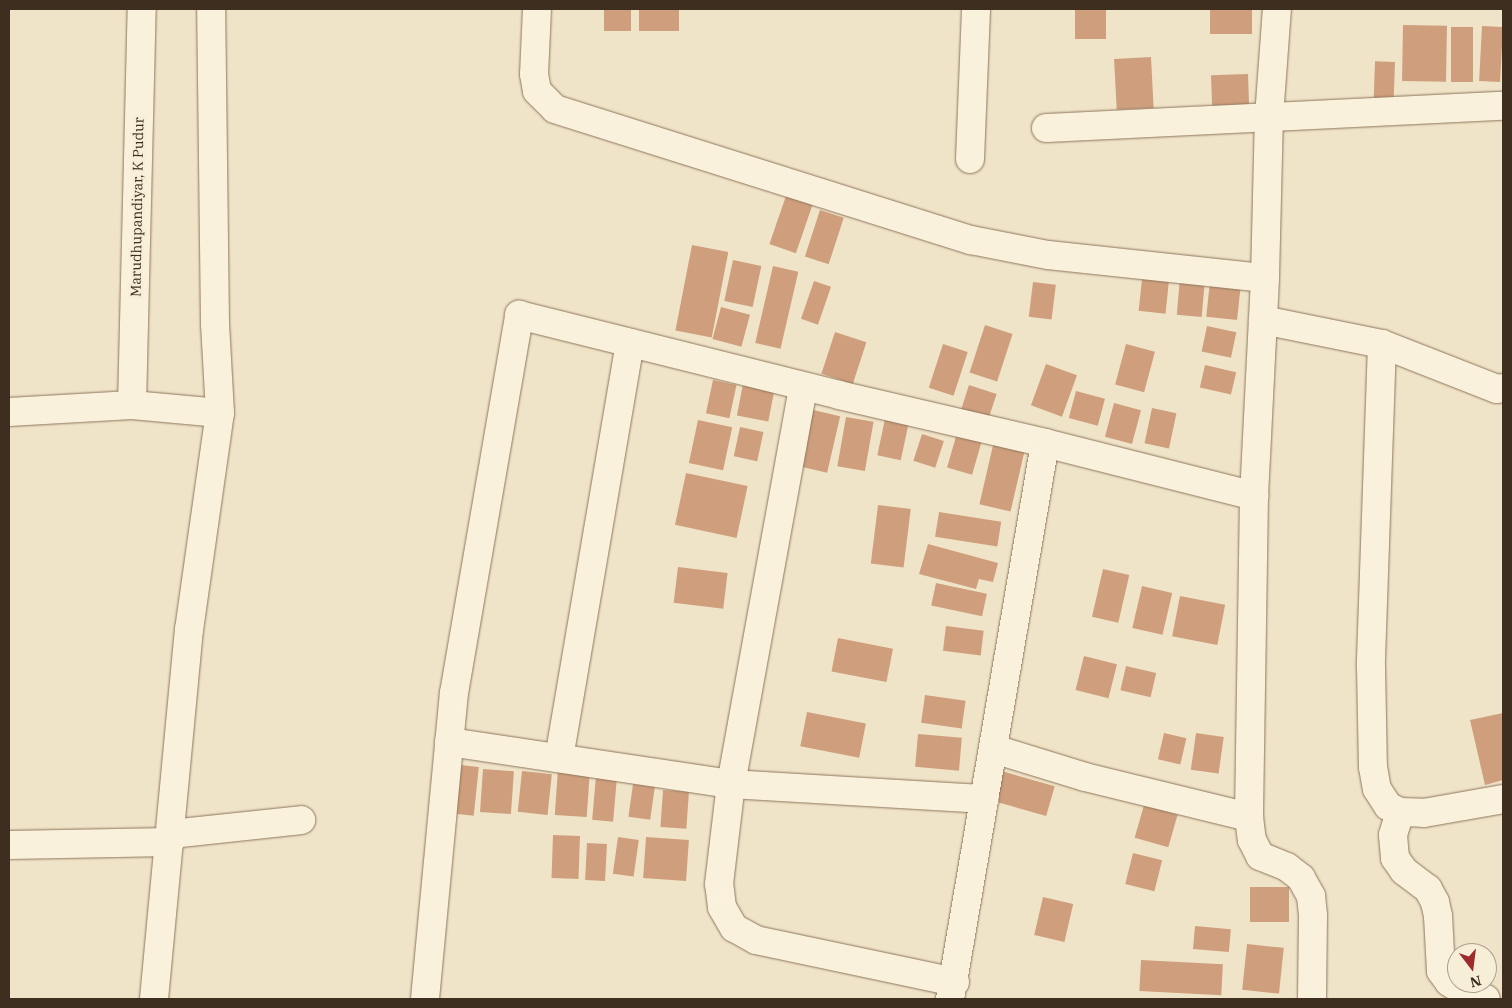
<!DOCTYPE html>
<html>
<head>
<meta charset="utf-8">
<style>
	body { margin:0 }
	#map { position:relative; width:1512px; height:1008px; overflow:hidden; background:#f0e4c8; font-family:"IBM Plex Serif",serif }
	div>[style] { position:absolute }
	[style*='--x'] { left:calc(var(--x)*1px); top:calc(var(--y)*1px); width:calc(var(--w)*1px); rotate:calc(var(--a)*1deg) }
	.building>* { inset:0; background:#cf9f7d; transform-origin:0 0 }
	.roads { filter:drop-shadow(0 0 1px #8d765c) drop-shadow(0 0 1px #8d765c) }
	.street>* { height:28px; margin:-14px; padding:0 14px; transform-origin:14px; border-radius:14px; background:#faf1dc }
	span { translate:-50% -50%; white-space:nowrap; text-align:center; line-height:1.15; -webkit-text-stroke:5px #f7eed8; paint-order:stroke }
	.street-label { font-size:14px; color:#3d2e20 }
	.frame { position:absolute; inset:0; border:10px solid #3d2e20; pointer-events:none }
	.north { position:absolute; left:1447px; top:943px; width:50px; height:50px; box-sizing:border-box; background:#f7eed8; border:1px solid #ada18e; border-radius:50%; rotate:165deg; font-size:14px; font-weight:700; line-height:20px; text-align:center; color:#3d2e20 }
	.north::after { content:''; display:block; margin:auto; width:18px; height:22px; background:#9e2a2b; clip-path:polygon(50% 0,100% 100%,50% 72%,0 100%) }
</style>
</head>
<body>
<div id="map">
	<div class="building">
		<div style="left:604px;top:9px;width:27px;height:22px"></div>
		<div style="left:639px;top:9px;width:40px;height:22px"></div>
		<div style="left:1075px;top:9px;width:31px;height:30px"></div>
		<div style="left:1210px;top:9px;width:42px;height:25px"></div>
		<div style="left:1403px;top:25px;width:44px;height:56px;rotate:1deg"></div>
		<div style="left:1482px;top:26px;width:21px;height:55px;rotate:3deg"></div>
		<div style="left:1451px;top:27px;width:22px;height:55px"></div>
		<div style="left:1151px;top:57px;width:51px;height:37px;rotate:87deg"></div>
		<div style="left:1395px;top:62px;width:37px;height:20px;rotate:92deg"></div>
		<div style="left:1248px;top:74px;width:33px;height:37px;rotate:88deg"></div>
		<div style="left:787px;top:193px;width:28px;height:54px;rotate:19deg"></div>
		<div style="left:820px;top:210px;width:25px;height:49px;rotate:18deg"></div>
		<div style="left:692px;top:245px;width:37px;height:87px;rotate:11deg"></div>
		<div style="left:733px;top:260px;width:29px;height:42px;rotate:12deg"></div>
		<div style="left:773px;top:266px;width:26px;height:79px;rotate:13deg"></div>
		<div style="left:1180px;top:278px;width:25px;height:37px;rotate:5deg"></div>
		<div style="left:1142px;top:279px;width:27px;height:32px;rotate:6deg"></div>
		<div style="left:814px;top:281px;width:18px;height:40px;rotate:19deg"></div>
		<div style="left:1210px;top:281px;width:31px;height:36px;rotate:6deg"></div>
		<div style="left:1033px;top:282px;width:23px;height:35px;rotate:7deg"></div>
		<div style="left:721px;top:307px;width:30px;height:33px;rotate:15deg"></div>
		<div style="left:985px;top:325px;width:29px;height:50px;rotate:18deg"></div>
		<div style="left:1207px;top:326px;width:30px;height:26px;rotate:12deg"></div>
		<div style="left:835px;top:332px;width:33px;height:44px;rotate:18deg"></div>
		<div style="left:943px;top:344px;width:26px;height:46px;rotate:18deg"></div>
		<div style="left:1126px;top:344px;width:30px;height:42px;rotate:15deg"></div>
		<div style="left:1046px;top:364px;width:33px;height:44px;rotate:20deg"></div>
		<div style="left:1205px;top:365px;width:32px;height:23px;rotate:13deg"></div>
		<div style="left:713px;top:380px;width:24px;height:34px;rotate:12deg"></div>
		<div style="left:743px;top:384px;width:32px;height:32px;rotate:11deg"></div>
		<div style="left:969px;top:385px;width:29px;height:28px;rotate:18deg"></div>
		<div style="left:1076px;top:391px;width:30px;height:28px;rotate:15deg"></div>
		<div style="left:1114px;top:403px;width:28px;height:35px;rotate:15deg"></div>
		<div style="left:1152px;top:408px;width:25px;height:36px;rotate:12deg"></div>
		<div style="left:809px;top:409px;width:32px;height:58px;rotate:13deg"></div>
		<div style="left:846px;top:417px;width:28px;height:50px;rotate:10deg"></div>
		<div style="left:885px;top:419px;width:24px;height:37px;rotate:12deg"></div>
		<div style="left:698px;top:420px;width:35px;height:44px;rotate:12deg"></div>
		<div style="left:740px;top:427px;width:24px;height:30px;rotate:12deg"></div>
		<div style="left:957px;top:433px;width:26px;height:36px;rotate:16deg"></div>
		<div style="left:922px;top:434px;width:23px;height:28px;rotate:18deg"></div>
		<div style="left:994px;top:441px;width:32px;height:65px;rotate:13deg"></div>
		<div style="left:686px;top:473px;width:63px;height:53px;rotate:12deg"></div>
		<div style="left:878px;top:505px;width:33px;height:59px;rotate:7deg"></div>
		<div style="left:939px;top:512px;width:63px;height:25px;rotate:9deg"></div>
		<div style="clip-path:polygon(928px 544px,998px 563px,993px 582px,979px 579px,976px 589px,919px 574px)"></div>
		<div style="left:678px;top:567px;width:50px;height:36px;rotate:7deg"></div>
		<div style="left:1103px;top:569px;width:27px;height:49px;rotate:13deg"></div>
		<div style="left:936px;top:583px;width:52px;height:23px;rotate:12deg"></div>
		<div style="left:1142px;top:586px;width:31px;height:43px;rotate:13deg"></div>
		<div style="left:1180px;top:596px;width:46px;height:41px;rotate:11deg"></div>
		<div style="left:946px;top:626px;width:38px;height:25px;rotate:7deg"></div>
		<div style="left:838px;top:638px;width:56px;height:34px;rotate:11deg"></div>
		<div style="left:1084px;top:656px;width:34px;height:35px;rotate:14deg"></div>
		<div style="left:1126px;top:666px;width:31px;height:25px;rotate:13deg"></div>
		<div style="left:925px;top:695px;width:41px;height:28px;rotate:8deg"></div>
		<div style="left:807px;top:712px;width:60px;height:35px;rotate:11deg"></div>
		<div style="clip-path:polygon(1503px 713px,1503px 780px,1485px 785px,1470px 720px)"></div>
		<div style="left:1164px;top:733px;width:23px;height:27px;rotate:13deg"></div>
		<div style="left:1196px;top:733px;width:28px;height:37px;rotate:8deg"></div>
		<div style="left:918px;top:734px;width:44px;height:33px;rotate:5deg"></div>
		<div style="left:451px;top:764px;width:28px;height:49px;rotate:6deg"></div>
		<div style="left:483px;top:769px;width:31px;height:43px;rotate:4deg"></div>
		<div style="left:558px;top:769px;width:32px;height:46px;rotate:4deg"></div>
		<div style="left:998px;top:770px;width:59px;height:31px;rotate:16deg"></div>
		<div style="left:522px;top:771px;width:30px;height:41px;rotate:6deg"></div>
		<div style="left:596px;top:776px;width:21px;height:44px;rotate:5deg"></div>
		<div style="left:633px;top:784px;width:22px;height:33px;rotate:8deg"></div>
		<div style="left:663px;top:790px;width:26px;height:37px;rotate:4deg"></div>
		<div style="left:1144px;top:805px;width:35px;height:34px;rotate:16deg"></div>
		<div style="left:553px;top:835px;width:27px;height:43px;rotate:2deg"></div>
		<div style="left:618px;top:837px;width:21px;height:37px;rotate:8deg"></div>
		<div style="left:646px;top:837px;width:43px;height:41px;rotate:4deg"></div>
		<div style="left:587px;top:843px;width:20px;height:37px;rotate:3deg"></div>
		<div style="left:1133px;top:853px;width:30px;height:32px;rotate:14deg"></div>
		<div style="left:1250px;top:887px;width:39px;height:35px"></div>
		<div style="left:1043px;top:897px;width:31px;height:39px;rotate:13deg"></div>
		<div style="left:1195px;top:926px;width:36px;height:23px;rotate:5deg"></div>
		<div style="left:1247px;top:944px;width:37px;height:46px;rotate:6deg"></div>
		<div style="left:1141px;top:960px;width:82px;height:31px;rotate:3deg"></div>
	</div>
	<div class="roads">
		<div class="street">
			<div style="--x:537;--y:9;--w:65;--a:92.6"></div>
			<div style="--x:534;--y:74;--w:17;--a:80"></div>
			<div style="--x:537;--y:91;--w:25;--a:45"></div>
			<div style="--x:555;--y:109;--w:436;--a:17.5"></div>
			<div style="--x:971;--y:240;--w:78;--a:11"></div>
			<div style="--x:1048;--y:255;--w:218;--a:6.1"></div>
			<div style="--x:1046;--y:128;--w:458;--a:-2.8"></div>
			<div style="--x:970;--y:159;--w:150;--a:-87.7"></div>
			<div style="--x:1263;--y:320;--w:121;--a:11.4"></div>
			<div style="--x:1382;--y:344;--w:323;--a:92"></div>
			<div style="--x:1371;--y:667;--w:100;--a:88.9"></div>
			<div style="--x:1373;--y:767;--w:22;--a:80"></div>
			<div style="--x:1377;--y:789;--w:20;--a:57"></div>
			<div style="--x:1388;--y:806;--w:13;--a:27"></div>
			<div style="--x:1400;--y:812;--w:24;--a:2"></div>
			<div style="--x:1424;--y:813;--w:80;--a:-10"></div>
			<div style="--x:1382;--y:344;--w:123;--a:21.4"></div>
			<div style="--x:1497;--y:389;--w:6;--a:-9"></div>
			<div style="--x:132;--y:405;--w:396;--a:-88.6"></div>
			<div style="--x:9;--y:412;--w:123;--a:-3.3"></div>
			<div style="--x:132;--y:405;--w:88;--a:5.2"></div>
			<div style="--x:1254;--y:496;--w:321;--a:90.9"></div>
			<div style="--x:1249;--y:817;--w:23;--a:83"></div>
			<div style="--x:1252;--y:840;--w:18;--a:63"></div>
			<div style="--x:1260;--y:856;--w:29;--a:22"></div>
			<div style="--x:1287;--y:867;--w:18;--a:38"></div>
			<div style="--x:1301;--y:878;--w:21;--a:61"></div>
			<div style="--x:1311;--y:896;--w:20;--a:84"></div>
			<div style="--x:1313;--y:916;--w:83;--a:90.7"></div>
			<div style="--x:449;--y:742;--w:285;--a:8.5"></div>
			<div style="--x:731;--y:784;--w:403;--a:-79.7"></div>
			<div style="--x:994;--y:749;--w:95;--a:17.1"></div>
			<div style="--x:1085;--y:777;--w:169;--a:13.7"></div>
			<div style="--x:559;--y:758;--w:421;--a:-80.3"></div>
			<div style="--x:1400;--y:812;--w:24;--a:107"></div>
			<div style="--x:1393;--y:835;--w:23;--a:85"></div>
			<div style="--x:1395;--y:858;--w:16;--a:55"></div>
			<div style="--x:1404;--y:871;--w:30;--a:37"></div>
			<div style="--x:1428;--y:889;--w:15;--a:62"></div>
			<div style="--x:1435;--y:902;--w:14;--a:78"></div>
			<div style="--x:1438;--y:916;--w:55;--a:86.9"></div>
			<div style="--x:1441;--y:971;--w:14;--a:54"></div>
			<div style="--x:1449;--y:982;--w:17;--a:33"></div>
			<div style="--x:1463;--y:991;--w:24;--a:19"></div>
			<div style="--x:171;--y:834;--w:131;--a:-6.1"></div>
			<div style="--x:9;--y:845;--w:161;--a:-1.1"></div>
			<div style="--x:955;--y:982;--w:203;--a:-168.1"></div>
			<div style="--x:756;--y:940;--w:25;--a:-151"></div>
			<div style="--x:734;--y:928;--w:24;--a:-120"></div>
			<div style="--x:722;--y:907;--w:23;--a:-97"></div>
			<div style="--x:719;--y:884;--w:101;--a:-83.2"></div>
			<div style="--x:731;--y:784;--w:254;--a:3.4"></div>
			<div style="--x:154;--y:999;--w:371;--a:-84.6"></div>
			<div style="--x:189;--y:630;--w:219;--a:-81.9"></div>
			<div style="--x:220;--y:413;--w:89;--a:-93.2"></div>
			<div style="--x:215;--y:324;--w:315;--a:-90.7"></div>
			<div style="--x:425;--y:999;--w:307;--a:-84.6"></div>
			<div style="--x:454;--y:693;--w:384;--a:-80.2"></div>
			<div style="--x:519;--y:315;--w:330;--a:14"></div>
			<div style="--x:839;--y:395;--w:212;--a:13.1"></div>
			<div style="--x:950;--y:999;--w:564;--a:-80.3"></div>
			<div style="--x:1045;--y:443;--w:216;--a:14.2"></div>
			<div style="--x:1254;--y:496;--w:218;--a:-87.1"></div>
			<div style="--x:1265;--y:278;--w:161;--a:-88.6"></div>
			<div style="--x:1269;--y:117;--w:108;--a:-85.8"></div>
		</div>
	</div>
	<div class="street-label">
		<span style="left:137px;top:207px;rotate:-89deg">Marudhupandiyar, K Pudur</span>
	</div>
	<div class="frame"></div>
	<div class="north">N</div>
</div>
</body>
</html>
